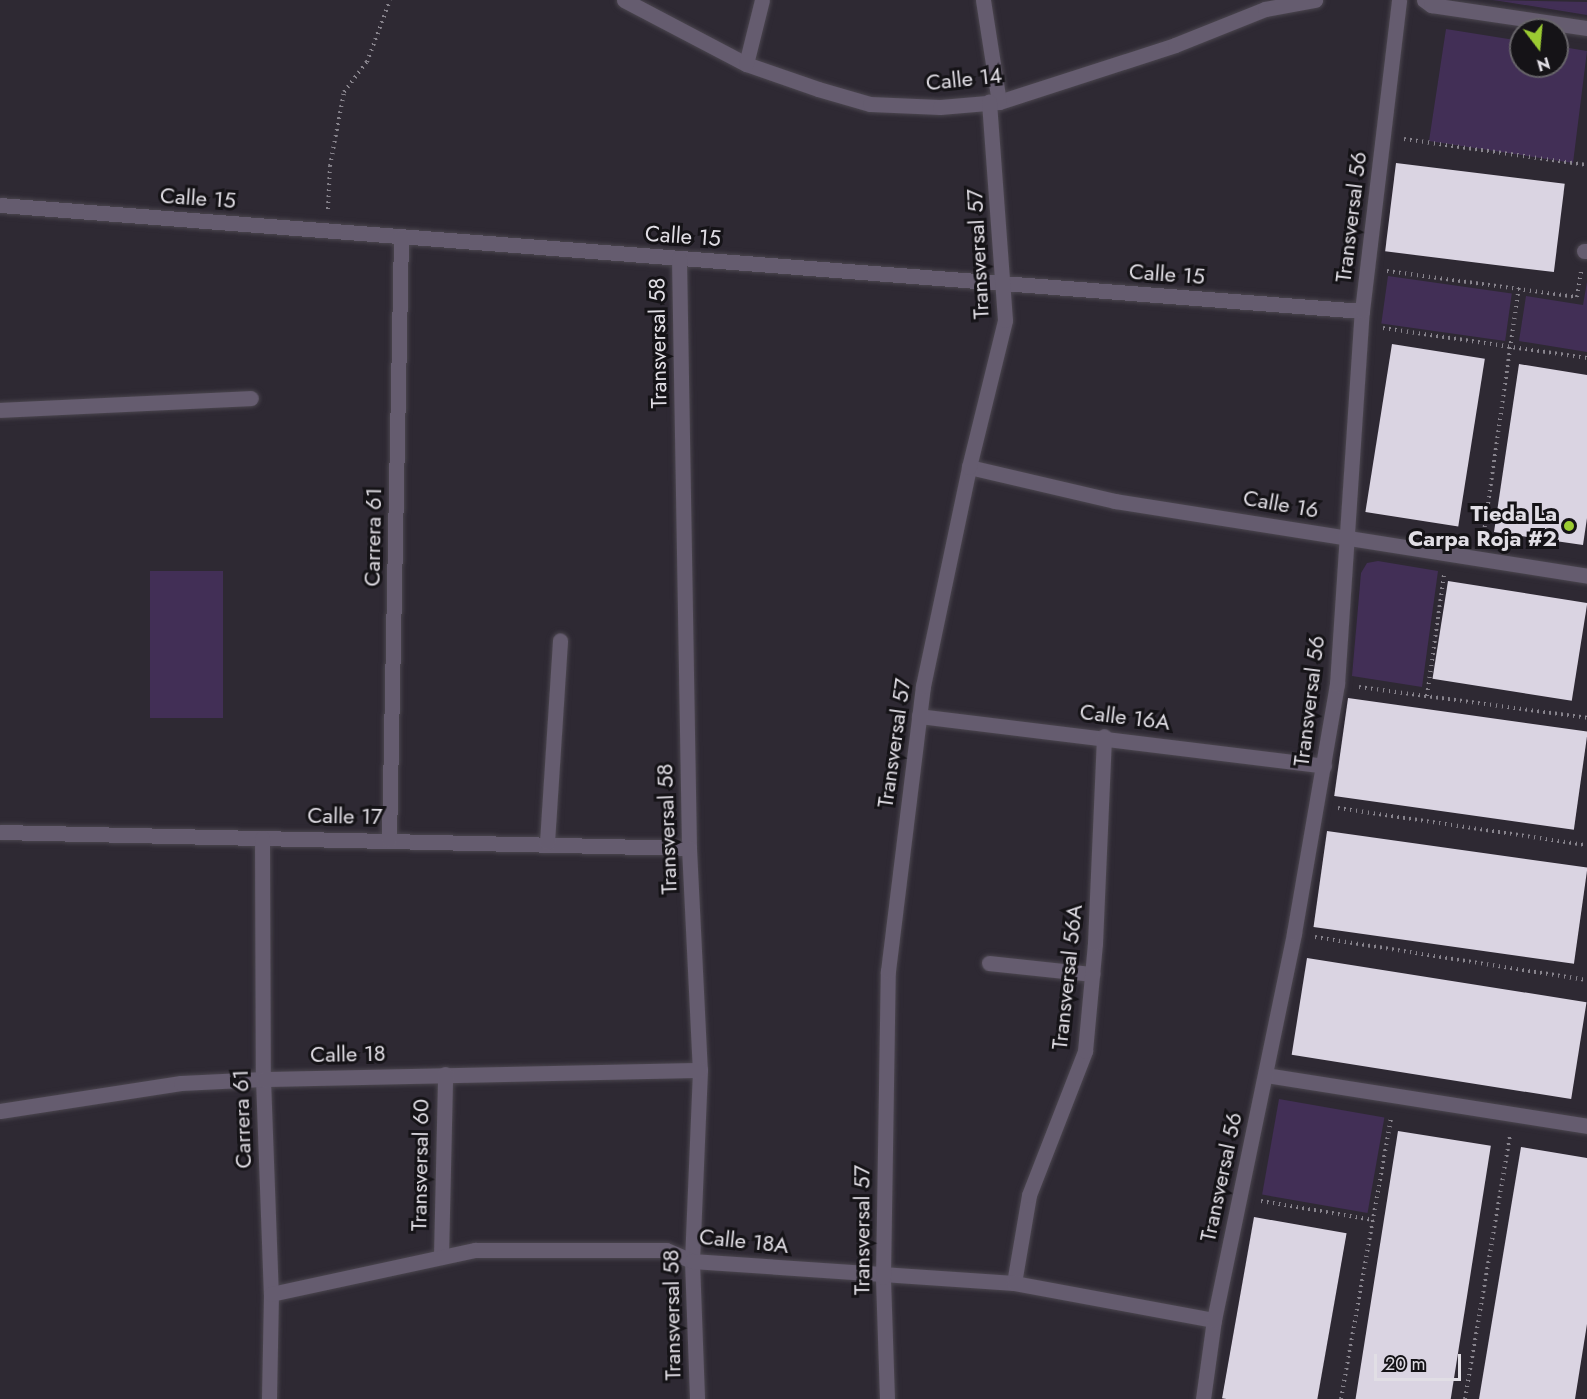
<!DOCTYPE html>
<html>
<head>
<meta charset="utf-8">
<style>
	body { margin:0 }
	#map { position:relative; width:1587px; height:1399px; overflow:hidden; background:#2e2933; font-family:Jost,sans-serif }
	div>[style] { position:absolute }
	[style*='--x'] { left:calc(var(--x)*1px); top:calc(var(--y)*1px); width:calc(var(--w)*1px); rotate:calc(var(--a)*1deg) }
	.green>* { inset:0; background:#422f56; transform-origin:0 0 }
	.building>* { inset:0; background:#dad4e2; transform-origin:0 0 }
	.path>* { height:4px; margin-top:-2px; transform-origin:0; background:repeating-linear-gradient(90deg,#87838c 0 1.5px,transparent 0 6px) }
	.roads { filter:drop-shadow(0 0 2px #4b464f) drop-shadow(0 0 2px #4b464f) }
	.minor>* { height:15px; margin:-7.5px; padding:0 7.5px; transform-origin:7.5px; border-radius:7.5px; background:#655c6f }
	.dots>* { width:16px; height:16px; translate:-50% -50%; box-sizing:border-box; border:3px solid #151317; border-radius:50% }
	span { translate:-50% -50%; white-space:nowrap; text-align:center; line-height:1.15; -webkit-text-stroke:6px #151317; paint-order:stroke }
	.street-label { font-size:22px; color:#e1dee5 }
	.poi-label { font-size:22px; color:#e1dee5; font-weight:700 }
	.right { translate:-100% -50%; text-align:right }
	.north { position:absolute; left:1509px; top:18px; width:60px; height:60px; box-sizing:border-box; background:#151317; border:2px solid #676469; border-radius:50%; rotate:164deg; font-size:16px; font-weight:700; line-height:24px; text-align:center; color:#e1dee5 }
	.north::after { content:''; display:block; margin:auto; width:21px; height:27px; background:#9bcb32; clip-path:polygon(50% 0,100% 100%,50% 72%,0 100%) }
	.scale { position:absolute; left:1374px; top:1354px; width:87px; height:27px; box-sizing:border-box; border:3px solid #e1dee5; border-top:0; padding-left:8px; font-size:18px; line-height:21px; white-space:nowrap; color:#e1dee5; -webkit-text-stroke:4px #151317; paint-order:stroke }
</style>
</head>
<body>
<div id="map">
	<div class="green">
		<div style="clip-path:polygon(1492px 0,1587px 2px,1587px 15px,1500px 1px)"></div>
		<div style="clip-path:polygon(1446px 29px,1521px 41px,1521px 66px,1557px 66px,1557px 46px,1587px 51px,1573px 163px,1429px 141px)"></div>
		<div style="left:1388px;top:276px;width:125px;height:48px;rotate:8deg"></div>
		<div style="clip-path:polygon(1587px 282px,1587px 352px,1519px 341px,1526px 296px,1583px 305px)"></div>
		<div style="clip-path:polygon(1378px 561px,1438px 571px,1422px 687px,1352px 676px,1361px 573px,1367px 563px)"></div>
		<div style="left:223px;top:571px;width:147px;height:73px;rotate:90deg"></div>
		<div style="left:1279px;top:1099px;width:107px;height:97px;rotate:10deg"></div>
	</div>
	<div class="building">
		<div style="left:1396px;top:163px;width:170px;height:89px;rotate:7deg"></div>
		<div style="left:1392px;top:344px;width:94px;height:170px;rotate:9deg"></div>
		<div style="clip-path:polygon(1519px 364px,1587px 375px,1587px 518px,1583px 545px,1494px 532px)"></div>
		<div style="left:1448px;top:581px;width:141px;height:99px;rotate:9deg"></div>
		<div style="left:1348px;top:698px;width:242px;height:99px;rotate:8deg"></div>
		<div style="left:1327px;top:831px;width:263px;height:97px;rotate:8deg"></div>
		<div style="left:1307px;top:958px;width:283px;height:98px;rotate:9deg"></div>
		<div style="left:1398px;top:1131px;width:94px;height:272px;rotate:9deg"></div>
		<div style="clip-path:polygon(1521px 1147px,1587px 1158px,1587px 1324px,1575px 1399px,1479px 1399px)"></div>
		<div style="left:1254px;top:1217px;width:94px;height:184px;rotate:10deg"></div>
	</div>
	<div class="path">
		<div style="--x:1404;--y:139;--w:185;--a:8.1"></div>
		<div style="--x:328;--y:209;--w:43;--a:-87.3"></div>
		<div style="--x:330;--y:166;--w:75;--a:-79.3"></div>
		<div style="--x:344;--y:92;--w:38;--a:-53"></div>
		<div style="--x:367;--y:62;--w:66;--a:-69.6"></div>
		<div style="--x:1387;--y:271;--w:192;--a:7.8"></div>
		<div style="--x:1577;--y:297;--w:26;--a:-81"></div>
		<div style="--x:1383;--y:328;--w:206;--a:8.4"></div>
		<div style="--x:1483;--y:539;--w:255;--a:-81.9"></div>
		<div style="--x:1359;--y:687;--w:230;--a:7.7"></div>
		<div style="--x:1427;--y:696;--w:122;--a:-82"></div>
		<div style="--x:1338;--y:808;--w:252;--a:8.5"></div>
		<div style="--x:1315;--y:937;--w:275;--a:9"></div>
		<div style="--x:1261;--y:1201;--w:114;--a:9.6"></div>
		<div style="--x:1341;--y:1399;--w:286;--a:-79.9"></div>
		<div style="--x:1465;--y:1399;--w:268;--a:-80.3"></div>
	</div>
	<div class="roads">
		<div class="minor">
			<div style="--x:624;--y:0;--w:138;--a:27.7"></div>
			<div style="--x:746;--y:64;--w:76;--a:19.1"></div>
			<div style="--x:818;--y:89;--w:54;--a:16.1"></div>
			<div style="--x:870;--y:104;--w:70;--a:2.5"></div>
			<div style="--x:940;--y:107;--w:59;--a:-4.8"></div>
			<div style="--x:999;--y:102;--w:185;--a:-17.9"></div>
			<div style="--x:1175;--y:45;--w:97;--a:-21.8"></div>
			<div style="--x:1265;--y:9;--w:51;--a:-10.2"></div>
			<div style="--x:983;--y:0;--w:103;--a:81.1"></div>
			<div style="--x:1424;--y:0;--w:9;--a:36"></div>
			<div style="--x:1431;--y:5;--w:158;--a:8.4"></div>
			<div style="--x:746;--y:64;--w:66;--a:-76"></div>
			<div style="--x:0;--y:205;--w:1366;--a:4.45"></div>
			<div style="--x:1584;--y:251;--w:3;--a:0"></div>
			<div style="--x:679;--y:258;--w:590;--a:89.03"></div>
			<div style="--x:689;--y:848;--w:222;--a:87.2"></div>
			<div style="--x:700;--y:1070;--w:191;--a:92.4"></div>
			<div style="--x:692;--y:1261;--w:138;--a:87.9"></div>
			<div style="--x:0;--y:410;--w:251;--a:-2.7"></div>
			<div style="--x:969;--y:467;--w:150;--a:13.1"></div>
			<div style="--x:1115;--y:501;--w:478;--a:9"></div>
			<div style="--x:919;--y:716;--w:408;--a:7"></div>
			<div style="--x:0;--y:832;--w:689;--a:1.33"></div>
			<div style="--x:262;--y:838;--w:241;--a:89.8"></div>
			<div style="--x:263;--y:1079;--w:215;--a:87.9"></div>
			<div style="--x:271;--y:1294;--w:105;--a:91.1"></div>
			<div style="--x:389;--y:840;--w:604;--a:-88.86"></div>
			<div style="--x:547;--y:842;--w:202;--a:-86.3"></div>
			<div style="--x:989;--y:963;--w:104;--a:6.1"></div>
			<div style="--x:1266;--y:1075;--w:325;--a:9"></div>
			<div style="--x:0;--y:1111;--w:183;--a:-8.8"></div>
			<div style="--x:181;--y:1083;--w:82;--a:-2.8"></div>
			<div style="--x:263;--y:1079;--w:437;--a:-1.2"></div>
			<div style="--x:441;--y:1257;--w:183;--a:-88.7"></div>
			<div style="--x:1014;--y:1283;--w:89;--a:-80.3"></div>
			<div style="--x:1029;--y:1195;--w:155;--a:-68.7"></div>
			<div style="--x:1085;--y:1051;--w:108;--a:-84.7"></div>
			<div style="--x:1095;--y:943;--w:207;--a:-87.5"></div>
			<div style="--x:271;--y:1294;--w:209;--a:-12.2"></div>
			<div style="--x:475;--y:1250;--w:191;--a:0"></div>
			<div style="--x:666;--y:1250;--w:28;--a:23"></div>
			<div style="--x:692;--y:1261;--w:323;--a:3.9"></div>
			<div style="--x:1014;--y:1283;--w:203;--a:10.5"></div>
			<div style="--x:887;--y:1399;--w:122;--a:-91.9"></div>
			<div style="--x:883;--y:1277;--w:306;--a:-89.1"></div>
			<div style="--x:888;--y:971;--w:287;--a:-83"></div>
			<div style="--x:923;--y:686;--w:224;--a:-78.1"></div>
			<div style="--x:969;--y:467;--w:151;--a:-76.2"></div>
			<div style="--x:1005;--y:320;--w:219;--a:-94.2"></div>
			<div style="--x:1203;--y:1399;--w:80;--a:-82.1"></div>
			<div style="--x:1214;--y:1320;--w:395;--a:-78.3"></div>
			<div style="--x:1294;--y:933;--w:253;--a:-80.2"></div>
			<div style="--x:1337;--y:684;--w:374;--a:-86.2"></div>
			<div style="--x:1362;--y:311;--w:313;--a:-83.2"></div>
		</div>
	</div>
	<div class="dots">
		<div style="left:1569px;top:526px;background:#9bcb32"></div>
	</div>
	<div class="street-label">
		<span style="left:964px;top:79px;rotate:-6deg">Calle 14</span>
		<span style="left:198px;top:198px;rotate:4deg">Calle 15</span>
		<span style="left:1351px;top:217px;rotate:-83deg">Transversal 56</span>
		<span style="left:683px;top:236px;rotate:4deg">Calle 15</span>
		<span style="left:978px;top:254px;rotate:-93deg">Transversal 57</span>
		<span style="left:1167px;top:274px;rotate:4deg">Calle 15</span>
		<span style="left:658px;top:343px;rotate:-91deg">Transversal 58</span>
		<span style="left:1281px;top:504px;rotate:10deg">Calle 16</span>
		<span style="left:373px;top:537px;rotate:-89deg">Carrera 61</span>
		<span style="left:1309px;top:701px;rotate:-83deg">Transversal 56</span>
		<span style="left:1125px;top:717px;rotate:7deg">Calle 16A</span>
		<span style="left:894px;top:743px;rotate:-82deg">Transversal 57</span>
		<span style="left:345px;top:816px;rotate:1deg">Calle 17</span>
		<span style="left:667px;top:829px;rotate:-92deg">Transversal 58</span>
		<span style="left:1067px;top:977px;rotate:-84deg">Transversal 56A</span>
		<span style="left:348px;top:1054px;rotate:-1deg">Calle 18</span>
		<span style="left:242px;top:1119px;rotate:-92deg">Carrera 61</span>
		<span style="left:420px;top:1165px;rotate:-89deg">Transversal 60</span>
		<span style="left:1221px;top:1177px;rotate:-78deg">Transversal 56</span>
		<span style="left:862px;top:1230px;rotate:-90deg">Transversal 57</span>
		<span style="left:744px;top:1241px;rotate:6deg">Calle 18A</span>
		<span style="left:672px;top:1315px;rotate:-91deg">Transversal 58</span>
	</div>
	<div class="poi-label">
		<span class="right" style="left:1557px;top:526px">Tieda La<br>Carpa Roja #2</span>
	</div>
	<div class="north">N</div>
	<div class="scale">20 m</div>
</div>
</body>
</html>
